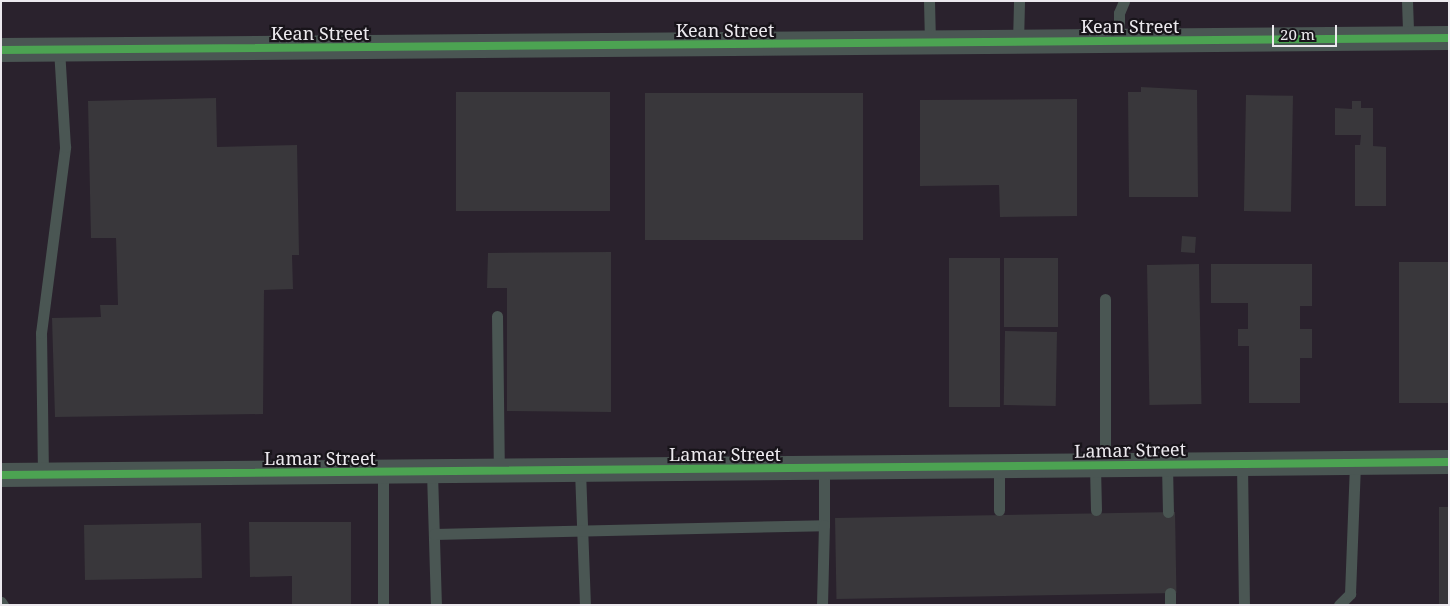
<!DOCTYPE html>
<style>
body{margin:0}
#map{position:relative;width:1450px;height:606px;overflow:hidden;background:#211e23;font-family:"Noto Serif",serif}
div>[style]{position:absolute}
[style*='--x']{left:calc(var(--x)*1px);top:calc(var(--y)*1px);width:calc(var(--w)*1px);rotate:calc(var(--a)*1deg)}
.built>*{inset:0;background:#2a222d;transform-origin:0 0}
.building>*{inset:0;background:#39373b;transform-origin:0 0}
.service>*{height:11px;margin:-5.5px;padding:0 5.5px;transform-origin:5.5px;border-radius:5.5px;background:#4a5653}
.minor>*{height:24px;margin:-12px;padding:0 12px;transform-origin:12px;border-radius:12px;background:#4a5653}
.cycleway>*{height:8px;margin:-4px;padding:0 4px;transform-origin:4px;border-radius:4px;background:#4ca352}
span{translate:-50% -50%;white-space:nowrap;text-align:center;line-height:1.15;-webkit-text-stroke:4.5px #18141a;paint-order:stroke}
.street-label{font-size:18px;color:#ece9ee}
.frame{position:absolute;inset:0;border:2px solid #ece9ee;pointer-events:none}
.scale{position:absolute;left:1272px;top:25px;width:65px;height:22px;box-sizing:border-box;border:2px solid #ece9ee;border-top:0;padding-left:6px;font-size:15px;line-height:18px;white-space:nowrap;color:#ece9ee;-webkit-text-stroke:4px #18141a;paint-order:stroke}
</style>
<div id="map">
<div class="built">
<div style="left:1px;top:1px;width:1448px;height:604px"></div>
</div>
<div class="building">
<div style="clip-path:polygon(1141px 87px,1197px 90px,1198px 197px,1129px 197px,1128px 92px,1141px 92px)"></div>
<div style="left:610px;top:92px;width:119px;height:154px;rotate:90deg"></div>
<div style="left:863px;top:93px;width:147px;height:218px;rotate:90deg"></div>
<div style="left:1246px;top:95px;width:47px;height:116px;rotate:1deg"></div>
<div style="clip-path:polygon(216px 98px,217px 147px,297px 145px,299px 255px,292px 255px,293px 289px,264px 290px,263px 414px,55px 417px,52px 318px,101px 317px,100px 305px,118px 305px,116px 238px,91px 238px,88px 101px)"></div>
<div style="clip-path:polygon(1077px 99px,1077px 216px,1000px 217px,999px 185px,920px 186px,920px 100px)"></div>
<div style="clip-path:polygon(1352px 101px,1361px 101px,1361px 108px,1373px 108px,1373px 146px,1386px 147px,1386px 206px,1355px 206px,1355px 145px,1360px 145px,1361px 135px,1335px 135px,1335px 108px,1352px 109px)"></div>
<div style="left:1182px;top:236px;width:14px;height:16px;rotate:4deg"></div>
<div style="clip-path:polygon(611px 252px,611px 412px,507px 411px,507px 288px,487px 288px,488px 253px)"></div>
<div style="left:949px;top:258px;width:51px;height:149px"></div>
<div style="left:1004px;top:258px;width:54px;height:69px"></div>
<div style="left:1399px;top:262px;width:50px;height:141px"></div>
<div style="left:1199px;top:264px;width:140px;height:52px;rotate:89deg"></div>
<div style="clip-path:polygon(1211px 264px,1312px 264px,1312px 306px,1300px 306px,1300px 329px,1312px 329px,1312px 358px,1300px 358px,1300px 403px,1249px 403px,1249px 346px,1238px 346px,1238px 329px,1248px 329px,1248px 303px,1211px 303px)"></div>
<div style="left:1005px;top:331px;width:52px;height:74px;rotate:1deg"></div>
<div style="left:1439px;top:507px;width:10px;height:98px"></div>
<div style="left:1175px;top:512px;width:81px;height:340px;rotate:89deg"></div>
<div style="clip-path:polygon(249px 522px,351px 522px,351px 605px,292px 605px,292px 576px,250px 577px)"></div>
<div style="left:201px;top:523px;width:55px;height:117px;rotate:89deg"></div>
</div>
<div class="service">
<div style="--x:929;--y:1;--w:42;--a:88.6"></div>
<div style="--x:1407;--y:1;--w:37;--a:88"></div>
<div style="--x:1119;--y:41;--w:28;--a:-90"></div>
<div style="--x:1119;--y:13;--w:13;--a:-67"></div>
<div style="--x:1018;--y:43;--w:42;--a:-88.6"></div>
<div style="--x:497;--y:316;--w:155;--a:89.3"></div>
<div style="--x:1242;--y:464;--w:141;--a:89.2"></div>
<div style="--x:1167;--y:465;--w:47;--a:88.8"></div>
<div style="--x:1095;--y:466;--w:44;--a:88.7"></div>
<div style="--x:1105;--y:466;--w:167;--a:-90"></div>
<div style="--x:999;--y:467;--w:43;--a:90"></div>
<div style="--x:580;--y:470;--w:135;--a:87.9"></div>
<div style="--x:432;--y:472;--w:133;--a:88.3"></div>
<div style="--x:43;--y:475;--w:142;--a:-90.8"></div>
<div style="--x:41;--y:333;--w:188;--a:-82.6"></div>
<div style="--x:65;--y:147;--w:97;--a:-93.5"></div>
<div style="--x:434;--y:534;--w:390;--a:-1.3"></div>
<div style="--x:824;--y:525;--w:57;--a:-90"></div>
<div style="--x:1170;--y:593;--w:12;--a:90"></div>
<div style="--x:1;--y:602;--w:4;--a:56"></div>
<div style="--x:383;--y:605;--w:132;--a:-90"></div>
<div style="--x:822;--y:605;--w:80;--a:-88.6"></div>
<div style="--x:1339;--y:605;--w:16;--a:-45"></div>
<div style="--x:1350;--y:594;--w:131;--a:-87.8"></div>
</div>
<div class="minor">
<div style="--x:1;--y:50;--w:1448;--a:-0.47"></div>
<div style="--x:1;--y:475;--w:1448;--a:-0.51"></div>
</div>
<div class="cycleway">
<div style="--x:1;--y:50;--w:1448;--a:-0.47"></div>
<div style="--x:1;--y:475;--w:1448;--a:-0.51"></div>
</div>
<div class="street-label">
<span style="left:1130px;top:26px">Kean Street</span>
<span style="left:725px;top:30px">Kean Street</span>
<span style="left:320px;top:33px">Kean Street</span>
<span style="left:1130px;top:450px;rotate:-1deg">Lamar Street</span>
<span style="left:725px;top:454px">Lamar Street</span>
<span style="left:320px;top:458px">Lamar Street</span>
</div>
<div class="frame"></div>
<div class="scale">20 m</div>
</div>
